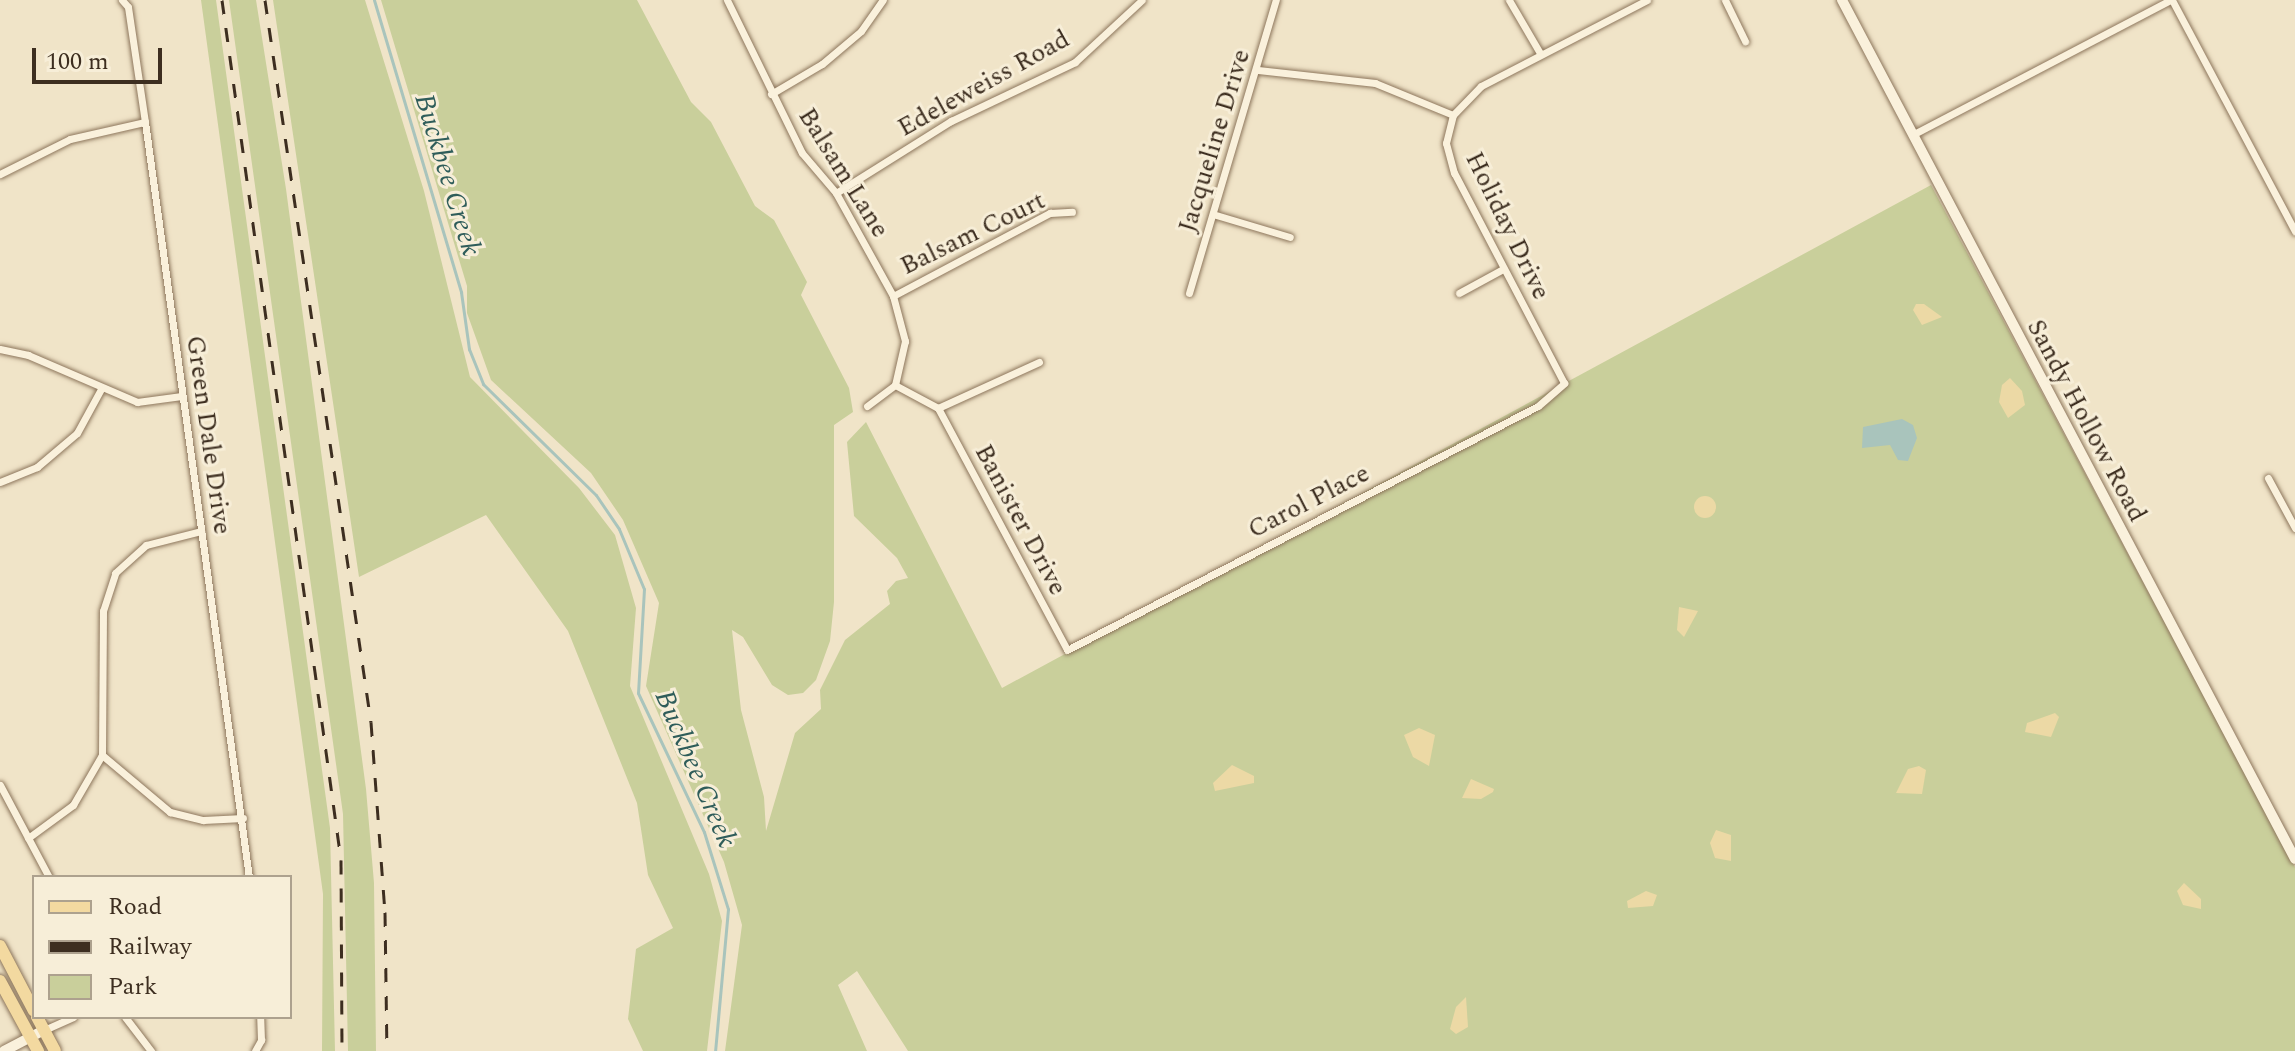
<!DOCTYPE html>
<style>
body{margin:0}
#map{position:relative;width:2295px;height:1051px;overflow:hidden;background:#f0e4c8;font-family:Spectral,serif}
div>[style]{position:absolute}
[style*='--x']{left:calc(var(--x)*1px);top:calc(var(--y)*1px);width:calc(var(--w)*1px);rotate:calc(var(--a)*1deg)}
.green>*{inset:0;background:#c9cf9b}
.sand>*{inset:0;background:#ecd9a5}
.round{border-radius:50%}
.water>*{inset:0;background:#a9c4bc}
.stream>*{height:3px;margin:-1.5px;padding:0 1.5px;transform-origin:1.5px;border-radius:1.5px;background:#a9c4bc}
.roads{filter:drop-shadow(0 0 2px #8d765c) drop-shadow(0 0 2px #8d765c)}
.street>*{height:7px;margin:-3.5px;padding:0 3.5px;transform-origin:3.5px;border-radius:3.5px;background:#faf1dc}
.secondary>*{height:10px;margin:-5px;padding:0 5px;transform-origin:5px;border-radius:5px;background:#faf1dc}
.primary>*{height:12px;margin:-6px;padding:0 6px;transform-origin:6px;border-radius:6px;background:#f3d9a0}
.rail>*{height:3px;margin-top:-1.5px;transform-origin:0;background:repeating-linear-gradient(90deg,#3d2e20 0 14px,transparent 0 28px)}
span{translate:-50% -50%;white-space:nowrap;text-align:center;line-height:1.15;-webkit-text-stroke:6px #f7eed8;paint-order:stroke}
.street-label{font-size:26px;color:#3d2e20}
.water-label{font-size:28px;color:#2f5d5a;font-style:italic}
.legend{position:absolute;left:32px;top:875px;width:260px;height:144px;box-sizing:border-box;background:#f7eed8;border:2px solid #ada18e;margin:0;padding:10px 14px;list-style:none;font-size:24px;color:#3d2e20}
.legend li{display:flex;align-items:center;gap:16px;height:40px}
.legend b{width:40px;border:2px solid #ada18e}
.scale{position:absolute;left:32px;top:48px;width:130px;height:36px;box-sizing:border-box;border:4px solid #3d2e20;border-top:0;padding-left:10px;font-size:24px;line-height:28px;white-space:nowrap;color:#3d2e20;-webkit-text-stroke:6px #f7eed8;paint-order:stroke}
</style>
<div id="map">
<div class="green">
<div style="clip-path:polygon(201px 0,216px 0,330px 828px,335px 1051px,322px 1051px,323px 894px)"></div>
<div style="clip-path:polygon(229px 0,256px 0,286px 189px,366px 789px,374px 883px,376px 1051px,348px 1051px,343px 814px)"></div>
<div style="clip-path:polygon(273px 0,365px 0,424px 191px,470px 377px,579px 488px,615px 535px,636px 608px,630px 686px,709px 874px,722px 921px,707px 1051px,643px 1051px,628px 1019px,636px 949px,673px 928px,648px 875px,637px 803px,568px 631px,486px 515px,359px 577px)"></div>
<div style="clip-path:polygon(381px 0,637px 0,691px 102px,711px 122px,755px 206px,774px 220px,807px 282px,801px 295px,849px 388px,853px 412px,834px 425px,834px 602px,830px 641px,816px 680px,803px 693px,788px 695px,772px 685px,743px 637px,732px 630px,741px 710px,764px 797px,766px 831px,795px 733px,821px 709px,820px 690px,845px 640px,890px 604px,887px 591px,896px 581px,908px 578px,897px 558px,854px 516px,847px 442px,866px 422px,1002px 688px,1931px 185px,2295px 867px,2295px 1051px,908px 1051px,857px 971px,838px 985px,867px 1051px,725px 1051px,742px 925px,724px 862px,646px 686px,659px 603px,623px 520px,591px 473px,491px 380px,467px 313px,467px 286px)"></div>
</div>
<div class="sand">
<div style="clip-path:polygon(1916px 304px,1924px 304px,1942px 317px,1922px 325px,1913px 310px)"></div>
<div style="clip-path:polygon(2010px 378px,2022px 391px,2025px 405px,2008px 418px,1999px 402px,2002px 385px)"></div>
<div class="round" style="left:1694px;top:496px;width:22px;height:22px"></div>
<div style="clip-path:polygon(1679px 607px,1698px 611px,1684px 637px,1677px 630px)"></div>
<div style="clip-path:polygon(2055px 713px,2059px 717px,2051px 737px,2025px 732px,2027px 723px)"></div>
<div style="clip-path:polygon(1419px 728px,1435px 735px,1429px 766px,1413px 757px,1404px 735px)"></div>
<div style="clip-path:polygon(1232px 765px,1254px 776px,1254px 783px,1215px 791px,1213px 783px)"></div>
<div style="clip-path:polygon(1919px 766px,1926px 770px,1922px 794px,1896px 793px,1908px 769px)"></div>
<div style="clip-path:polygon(1471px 779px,1494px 789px,1493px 792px,1481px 799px,1462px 798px)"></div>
<div style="clip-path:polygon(1716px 830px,1731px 835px,1731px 861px,1715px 858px,1710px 843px)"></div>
<div style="clip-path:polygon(2184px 883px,2201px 899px,2201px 909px,2183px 905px,2177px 891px)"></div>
<div style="clip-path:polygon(1646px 891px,1657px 895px,1653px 906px,1628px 908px,1627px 901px)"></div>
<div style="clip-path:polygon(1466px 997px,1468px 1027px,1456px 1034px,1450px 1029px,1456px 1007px)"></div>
</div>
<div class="water">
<div style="clip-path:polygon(1902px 419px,1913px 425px,1917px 438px,1908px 461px,1898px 460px,1890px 445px,1862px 448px,1863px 427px)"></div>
</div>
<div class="stream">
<div style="--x:374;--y:0;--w:305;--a:73.4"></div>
<div style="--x:461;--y:292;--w:58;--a:82"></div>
<div style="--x:469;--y:349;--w:38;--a:68"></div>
<div style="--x:483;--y:384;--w:158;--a:44.5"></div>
<div style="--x:596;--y:495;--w:41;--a:55.9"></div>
<div style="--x:619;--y:529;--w:65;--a:67.4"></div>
<div style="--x:644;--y:589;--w:104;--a:93.3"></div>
<div style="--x:638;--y:693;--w:154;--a:64.6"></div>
<div style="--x:704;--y:832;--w:81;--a:72.7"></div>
<div style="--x:728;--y:909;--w:143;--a:95.2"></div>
</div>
<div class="roads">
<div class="street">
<div style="--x:122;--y:0;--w:9;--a:49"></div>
<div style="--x:128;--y:7;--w:116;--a:81.6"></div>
<div style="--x:145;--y:122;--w:762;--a:82.16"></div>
<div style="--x:727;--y:0;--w:170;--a:63.9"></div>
<div style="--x:802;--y:153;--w:52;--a:49.6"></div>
<div style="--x:836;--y:193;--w:118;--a:61"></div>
<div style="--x:893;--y:296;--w:47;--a:75.1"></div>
<div style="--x:905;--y:341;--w:45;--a:102.8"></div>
<div style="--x:895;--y:385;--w:35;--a:143"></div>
<div style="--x:1509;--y:0;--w:61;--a:59.7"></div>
<div style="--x:1725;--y:0;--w:46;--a:64"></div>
<div style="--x:2172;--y:0;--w:262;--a:62"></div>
<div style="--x:1258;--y:70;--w:118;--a:6.3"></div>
<div style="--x:1375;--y:83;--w:84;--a:22.3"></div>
<div style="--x:771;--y:94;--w:59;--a:-30.5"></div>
<div style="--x:822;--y:64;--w:51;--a:-40.2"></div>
<div style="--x:861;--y:31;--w:38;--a:-55"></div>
<div style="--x:1912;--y:135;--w:291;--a:-27.6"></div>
<div style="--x:0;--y:174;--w:78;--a:-26.6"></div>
<div style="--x:70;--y:139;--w:77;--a:-12.8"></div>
<div style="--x:836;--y:193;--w:136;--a:-32.1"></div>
<div style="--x:951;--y:121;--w:137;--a:-25.4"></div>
<div style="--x:1075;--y:62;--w:91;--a:-42.8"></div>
<div style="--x:1216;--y:215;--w:77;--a:16.6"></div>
<div style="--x:1189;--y:293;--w:306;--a:-73.5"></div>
<div style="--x:1459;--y:293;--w:50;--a:-28.6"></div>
<div style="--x:893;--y:296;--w:178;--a:-27.9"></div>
<div style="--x:1050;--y:213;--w:22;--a:-3"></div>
<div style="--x:0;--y:349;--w:29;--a:12"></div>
<div style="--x:28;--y:355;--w:119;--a:23.3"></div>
<div style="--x:137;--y:402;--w:45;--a:-7.6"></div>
<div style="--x:895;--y:385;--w:49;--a:28.1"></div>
<div style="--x:938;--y:408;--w:111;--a:-24.5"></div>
<div style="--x:938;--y:408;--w:274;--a:61.9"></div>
<div style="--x:1067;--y:650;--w:530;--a:-27.39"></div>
<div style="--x:1538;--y:406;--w:35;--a:-41"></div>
<div style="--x:1564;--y:383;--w:237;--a:-117.6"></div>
<div style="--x:1454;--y:173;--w:31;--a:-105"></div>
<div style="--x:1446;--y:143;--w:29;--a:-76"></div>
<div style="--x:1453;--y:115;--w:40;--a:-46"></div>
<div style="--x:1481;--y:86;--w:187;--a:-27.4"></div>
<div style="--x:2268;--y:478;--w:57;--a:61.6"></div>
<div style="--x:0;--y:482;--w:40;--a:-22"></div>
<div style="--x:37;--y:467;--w:52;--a:-40.4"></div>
<div style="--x:77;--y:433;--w:50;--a:-61.4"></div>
<div style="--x:102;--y:755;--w:89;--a:40"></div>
<div style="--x:170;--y:812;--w:34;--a:14"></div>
<div style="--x:203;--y:820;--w:40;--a:-2.9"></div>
<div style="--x:0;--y:785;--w:104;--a:62"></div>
<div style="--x:28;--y:838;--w:56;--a:-36.3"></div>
<div style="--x:73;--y:805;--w:58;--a:-59.9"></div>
<div style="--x:102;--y:755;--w:144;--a:-89.6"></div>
<div style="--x:103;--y:611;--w:40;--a:-72"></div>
<div style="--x:115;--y:573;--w:42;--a:-42.1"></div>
<div style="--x:146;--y:545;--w:57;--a:-14.3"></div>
<div style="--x:125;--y:1017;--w:43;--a:52.6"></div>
<div style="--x:44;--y:1030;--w:32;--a:-24"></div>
<div style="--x:255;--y:1051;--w:13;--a:-61"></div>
<div style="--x:261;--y:1040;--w:23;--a:-92"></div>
</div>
<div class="secondary">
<div style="--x:1842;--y:0;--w:971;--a:62.19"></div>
<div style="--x:4;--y:1051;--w:45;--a:-27.7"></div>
</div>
<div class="primary">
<div style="--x:0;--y:946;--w:73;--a:62.4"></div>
<div style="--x:0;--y:981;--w:80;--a:61.5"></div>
<div style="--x:37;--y:1017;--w:38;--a:62"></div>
</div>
</div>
<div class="rail">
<div style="--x:222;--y:0;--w:868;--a:82.12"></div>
<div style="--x:341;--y:860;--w:191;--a:89.7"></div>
<div style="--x:265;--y:0;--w:730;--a:81.65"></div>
<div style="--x:371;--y:722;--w:191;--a:85.8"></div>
<div style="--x:385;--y:912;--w:139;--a:89.2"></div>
</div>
<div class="street-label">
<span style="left:984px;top:84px;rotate:-29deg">Edeleweiss Road</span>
<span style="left:1215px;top:141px;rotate:-73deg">Jacqueline Drive</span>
<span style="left:843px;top:173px;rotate:58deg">Balsam Lane</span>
<span style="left:1507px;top:226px;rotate:64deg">Holiday Drive</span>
<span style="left:973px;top:234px;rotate:-26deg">Balsam Court</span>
<span style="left:2086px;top:421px;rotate:62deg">Sandy Hollow Road</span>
<span style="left:208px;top:435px;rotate:82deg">Green Dale Drive</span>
<span style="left:1309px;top:502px;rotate:-27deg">Carol Place</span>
<span style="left:1020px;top:520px;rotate:62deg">Banister Drive</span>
</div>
<div class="water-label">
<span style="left:447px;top:175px;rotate:73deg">Buckbee Creek</span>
<span style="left:695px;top:769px;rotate:67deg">Buckbee Creek</span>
</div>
<ul class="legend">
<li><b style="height:10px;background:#f3d9a0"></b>Road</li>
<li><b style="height:10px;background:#3d2e20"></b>Railway</li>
<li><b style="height:22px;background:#c9cf9b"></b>Park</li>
</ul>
<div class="scale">100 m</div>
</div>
